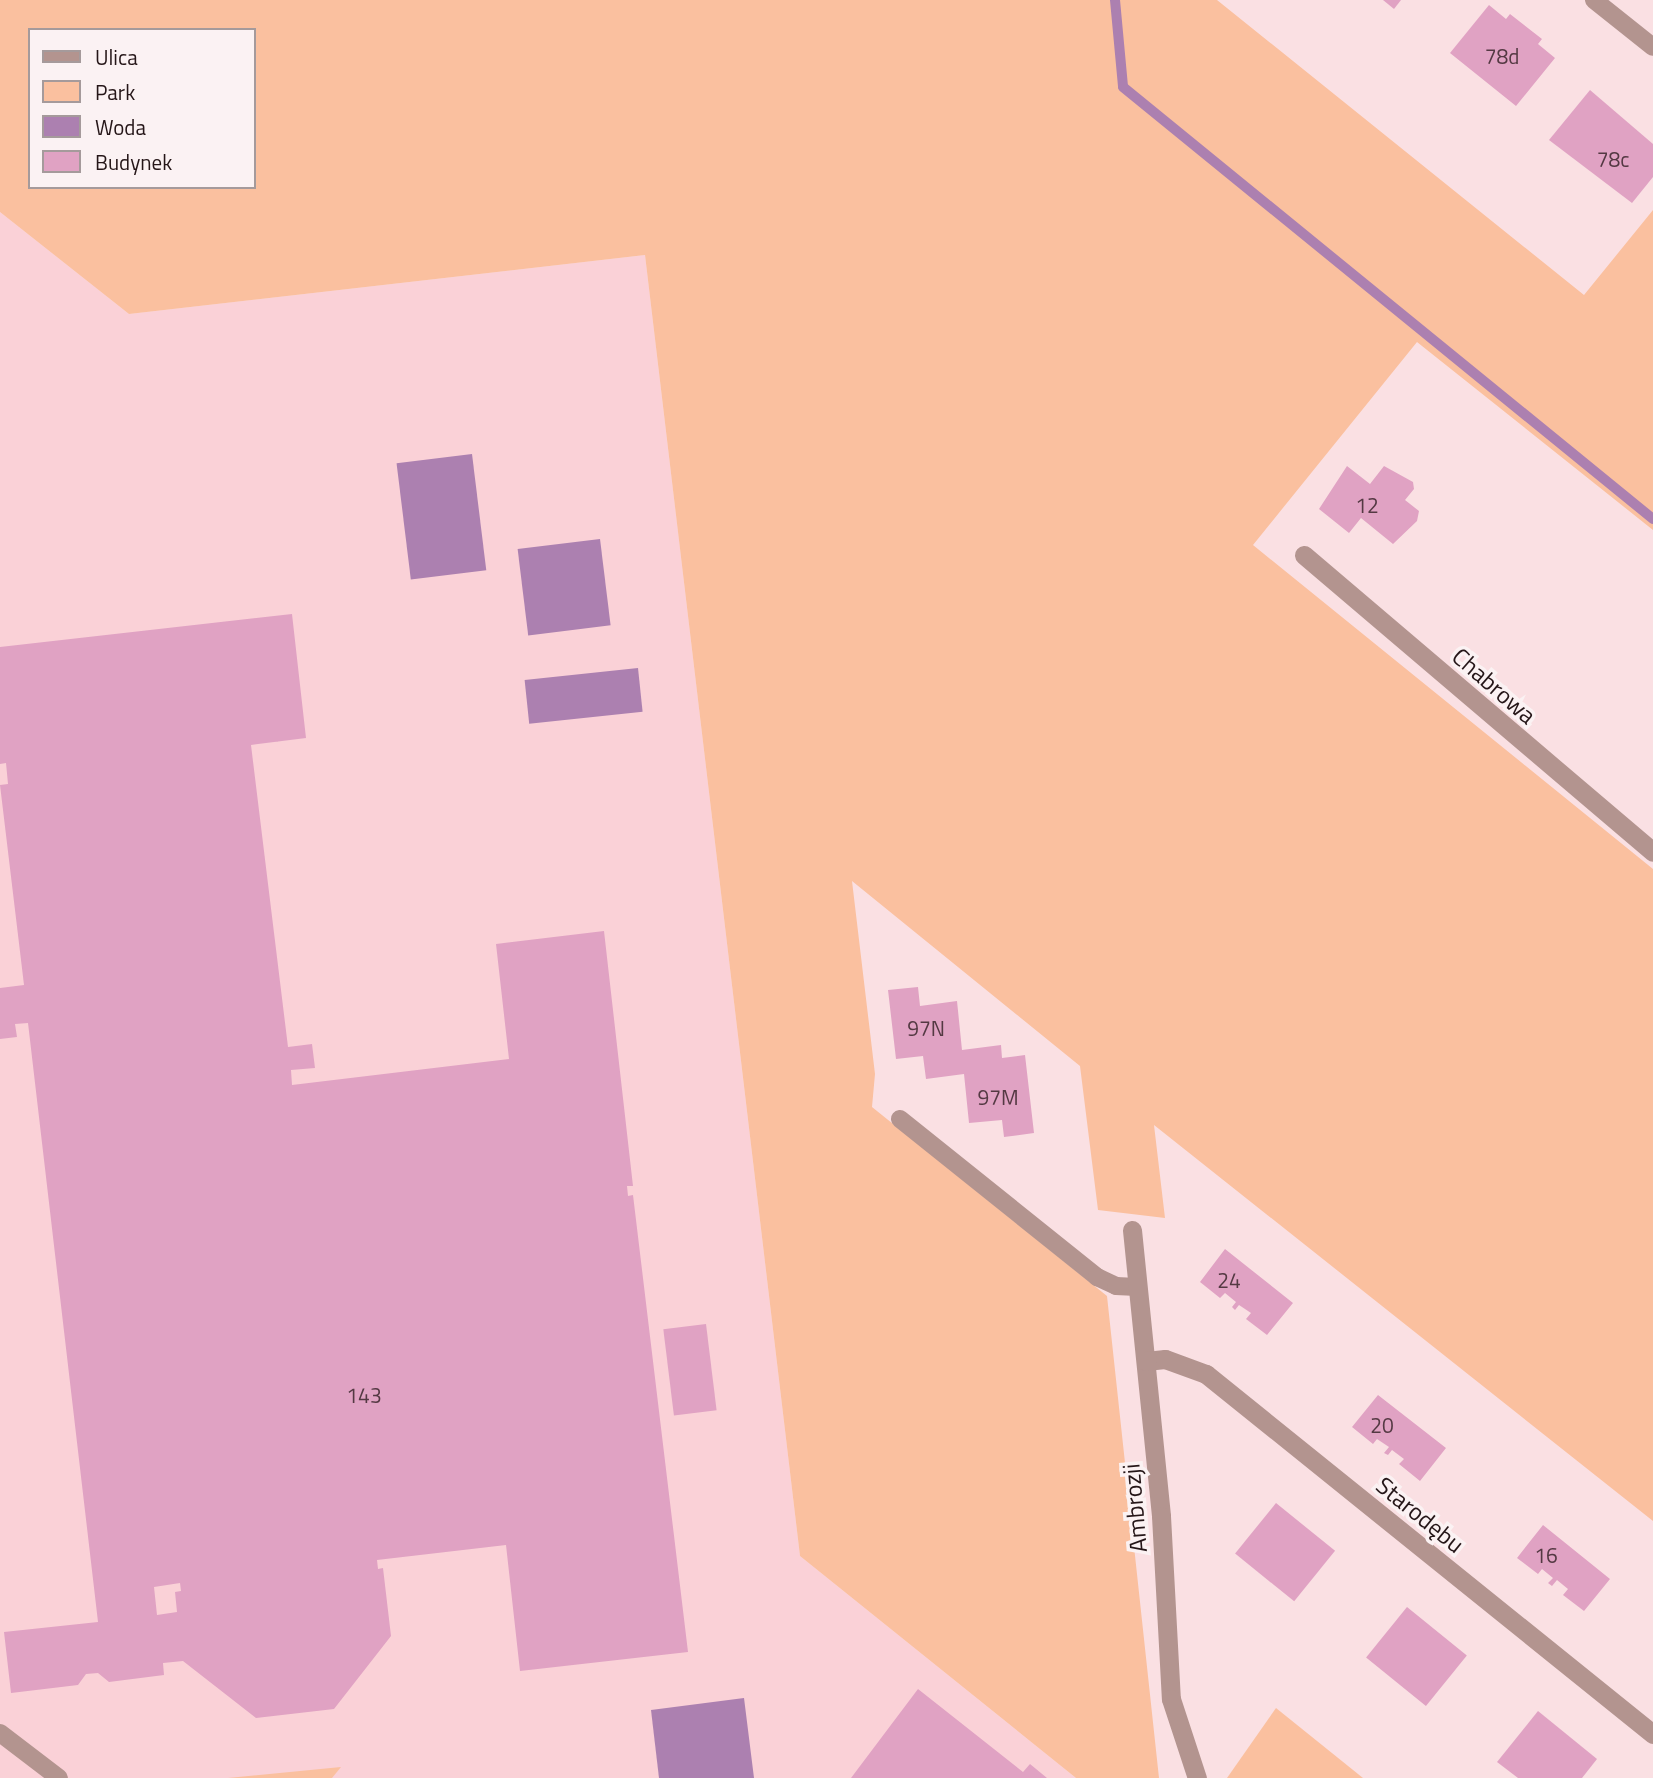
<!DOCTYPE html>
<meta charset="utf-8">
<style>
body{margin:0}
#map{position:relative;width:1653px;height:1778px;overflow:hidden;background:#fae0e3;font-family:"Titillium Web",sans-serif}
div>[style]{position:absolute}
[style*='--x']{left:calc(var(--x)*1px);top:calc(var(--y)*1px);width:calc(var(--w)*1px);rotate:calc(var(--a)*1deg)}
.built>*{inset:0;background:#fad1d7}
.green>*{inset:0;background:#fac09f}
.water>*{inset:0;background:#ac80b0;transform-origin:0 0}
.stream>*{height:10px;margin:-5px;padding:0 5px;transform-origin:5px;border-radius:5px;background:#ac80b0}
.building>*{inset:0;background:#e0a2c3;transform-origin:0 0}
.service>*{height:18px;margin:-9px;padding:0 9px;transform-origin:9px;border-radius:9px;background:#b3948f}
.minor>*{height:19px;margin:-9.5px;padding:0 9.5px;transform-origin:9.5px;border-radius:9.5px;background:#b3948f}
span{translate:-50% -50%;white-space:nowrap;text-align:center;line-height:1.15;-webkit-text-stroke:7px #fbf2f3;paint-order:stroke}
.number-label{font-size:21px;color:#543943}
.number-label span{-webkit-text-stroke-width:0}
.street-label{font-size:24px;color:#251618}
.legend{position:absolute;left:28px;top:28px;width:228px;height:161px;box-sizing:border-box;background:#fbf2f3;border:2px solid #a59a9b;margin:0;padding:9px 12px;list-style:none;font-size:21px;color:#251618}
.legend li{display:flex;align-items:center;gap:14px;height:35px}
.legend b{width:35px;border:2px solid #a59a9b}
</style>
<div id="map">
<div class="built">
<div style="clip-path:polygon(0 212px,129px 314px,645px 255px,800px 1556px,1076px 1778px,0 1778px)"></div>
</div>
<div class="green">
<div style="clip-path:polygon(evenodd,0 0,1217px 0,1584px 295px,1653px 210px,1653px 530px,1417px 342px,1253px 545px,1653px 869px,1653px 1521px,1154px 1125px,1165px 1218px,1098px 1210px,1080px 1066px,852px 881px,875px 1074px,872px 1107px,1107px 1296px,1159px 1778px,1076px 1778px,800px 1556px,645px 255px,129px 314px,0 212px,0 0,30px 30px,254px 30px,254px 187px,30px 187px,30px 30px)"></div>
<div style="clip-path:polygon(1276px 1708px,1363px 1778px,1227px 1778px)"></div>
<div style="clip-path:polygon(341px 1767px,332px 1778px,228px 1778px)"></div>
</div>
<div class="water">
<div style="left:472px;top:454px;width:117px;height:76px;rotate:83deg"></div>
<div style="left:600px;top:539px;width:87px;height:83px;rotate:83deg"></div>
<div style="left:638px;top:668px;width:44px;height:114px;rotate:84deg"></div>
<div style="clip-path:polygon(744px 1698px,754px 1778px,659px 1778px,651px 1710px)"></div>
</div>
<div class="stream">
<div style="--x:1115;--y:0;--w:87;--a:84.7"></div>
<div style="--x:1123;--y:87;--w:684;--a:39.18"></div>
</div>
<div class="building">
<div style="clip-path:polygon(1383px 0,1401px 0,1394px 9px)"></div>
<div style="clip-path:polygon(1489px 5px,1506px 19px,1510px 14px,1542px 39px,1538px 44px,1555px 58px,1516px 106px,1450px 53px)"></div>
<div style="clip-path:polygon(1590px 90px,1653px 144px,1653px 177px,1632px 203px,1549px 140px)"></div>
<div style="clip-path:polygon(1347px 466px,1370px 484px,1384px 466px,1413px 482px,1414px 489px,1405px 500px,1419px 511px,1417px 521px,1393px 544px,1361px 518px,1349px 533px,1319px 509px)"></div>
<div style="clip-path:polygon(evenodd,292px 614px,306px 738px,251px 745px,288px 1047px,312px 1044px,315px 1068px,291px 1070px,292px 1085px,509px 1059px,496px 944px,604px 931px,633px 1186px,627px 1186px,628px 1196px,633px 1195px,688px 1652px,520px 1671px,506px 1545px,377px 1560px,378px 1569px,383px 1568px,391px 1636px,334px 1709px,256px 1718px,183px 1661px,163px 1663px,164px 1675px,109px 1682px,98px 1673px,86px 1674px,78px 1685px,11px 1693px,4px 1632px,98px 1622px,28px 1023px,15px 1024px,17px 1037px,0 1039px,0 988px,24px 985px,0 785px,8px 784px,6px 763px,0 764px,0 647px,292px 614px,180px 1583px,181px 1591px,175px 1592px,177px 1612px,157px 1615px,154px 1587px,180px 1583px)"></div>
<div style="clip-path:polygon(918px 987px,920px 1006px,957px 1001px,962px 1050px,1001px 1045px,1002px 1058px,1025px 1055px,1034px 1133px,1004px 1137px,1002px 1120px,969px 1123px,964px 1074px,926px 1079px,923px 1056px,896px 1059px,888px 990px)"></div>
<div style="clip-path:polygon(1225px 1249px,1293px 1303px,1267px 1335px,1246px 1319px,1251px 1313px,1239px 1305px,1235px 1310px,1232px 1307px,1236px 1302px,1225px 1293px,1220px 1298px,1200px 1282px)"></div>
<div style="left:706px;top:1324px;width:87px;height:43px;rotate:83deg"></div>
<div style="clip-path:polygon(1378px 1395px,1446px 1448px,1420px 1481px,1399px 1464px,1404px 1459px,1392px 1450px,1388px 1455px,1384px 1453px,1389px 1447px,1377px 1439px,1373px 1444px,1352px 1427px)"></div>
<div style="left:1276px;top:1503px;width:76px;height:65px;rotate:39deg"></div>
<div style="clip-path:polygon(1543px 1525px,1610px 1579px,1584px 1611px,1563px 1595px,1568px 1589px,1557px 1580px,1552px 1586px,1548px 1583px,1553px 1578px,1542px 1569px,1538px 1574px,1517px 1558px)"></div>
<div style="left:1407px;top:1607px;width:77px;height:65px;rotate:39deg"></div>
<div style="clip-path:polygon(918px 1689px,1023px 1772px,1030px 1764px,1047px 1778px,851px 1778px)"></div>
<div style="clip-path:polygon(1538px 1711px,1597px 1759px,1582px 1778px,1518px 1778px,1497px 1762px)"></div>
</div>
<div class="service">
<div style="--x:1594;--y:0;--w:75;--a:38.5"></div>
<div style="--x:900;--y:1119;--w:253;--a:38.7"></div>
<div style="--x:1097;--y:1277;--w:21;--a:25"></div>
<div style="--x:1116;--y:1286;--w:21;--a:3"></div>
<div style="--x:0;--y:1733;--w:74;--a:37.3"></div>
</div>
<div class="minor">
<div style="--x:1304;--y:555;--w:458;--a:40.4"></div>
<div style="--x:1132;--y:1230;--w:287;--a:84.2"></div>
<div style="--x:1161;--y:1516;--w:183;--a:86.9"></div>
<div style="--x:1171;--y:1699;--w:83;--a:71.8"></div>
<div style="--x:1146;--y:1361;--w:19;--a:-6"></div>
<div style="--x:1165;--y:1359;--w:44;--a:20.1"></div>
<div style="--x:1206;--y:1374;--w:574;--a:38.85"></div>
</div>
<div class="number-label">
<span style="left:1502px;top:56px">78d</span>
<span style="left:1613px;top:159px">78c</span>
<span style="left:1367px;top:505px">12</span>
<span style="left:926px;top:1028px">97N</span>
<span style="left:998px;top:1097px">97M</span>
<span style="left:1229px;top:1280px">24</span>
<span style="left:364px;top:1395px">143</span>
<span style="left:1382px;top:1425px">20</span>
<span style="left:1546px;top:1555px">16</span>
</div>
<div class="street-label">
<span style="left:1494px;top:686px;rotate:41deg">Chabrowa</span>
<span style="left:1135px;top:1508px;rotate:-95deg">Ambrozji</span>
<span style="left:1420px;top:1515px;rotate:39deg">Starodębu</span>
</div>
<ul class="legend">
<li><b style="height:9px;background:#b3948f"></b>Ulica</li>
<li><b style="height:19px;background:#fac09f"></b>Park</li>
<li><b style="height:19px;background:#ac80b0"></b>Woda</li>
<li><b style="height:19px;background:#e0a2c3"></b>Budynek</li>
</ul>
</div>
